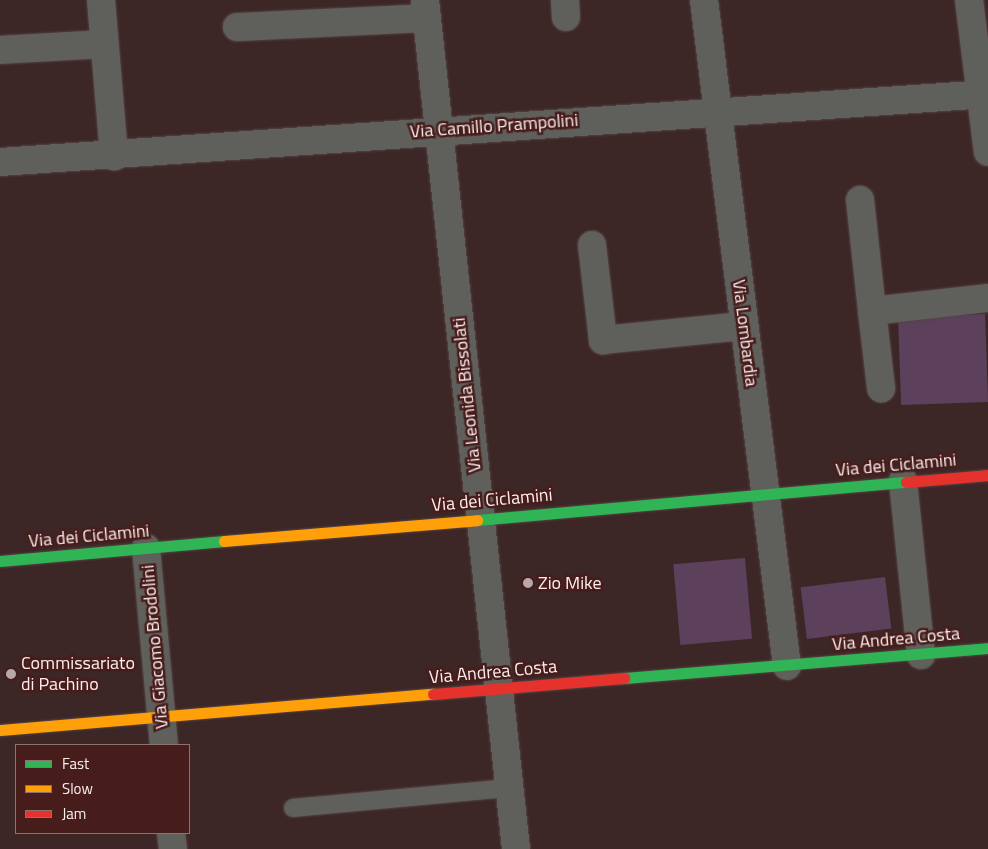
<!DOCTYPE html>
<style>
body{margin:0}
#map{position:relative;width:988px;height:849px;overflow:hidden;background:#3d2626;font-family:"Titillium Web",sans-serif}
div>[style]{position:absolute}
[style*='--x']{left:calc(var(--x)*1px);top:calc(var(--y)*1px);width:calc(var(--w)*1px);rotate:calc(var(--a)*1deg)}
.green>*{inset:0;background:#5c405c;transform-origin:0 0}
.roads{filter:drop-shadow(0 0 1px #564444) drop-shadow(0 0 1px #564444)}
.lane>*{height:18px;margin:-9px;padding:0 9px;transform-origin:9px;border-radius:9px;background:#5f605c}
.street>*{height:28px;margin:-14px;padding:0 14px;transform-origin:14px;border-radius:14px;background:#5f605c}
.fast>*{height:11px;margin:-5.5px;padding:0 5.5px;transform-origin:5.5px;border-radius:5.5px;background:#30b455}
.slow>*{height:11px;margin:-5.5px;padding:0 5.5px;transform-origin:5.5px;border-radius:5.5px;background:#ff9f0a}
.jam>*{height:11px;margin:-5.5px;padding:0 5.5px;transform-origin:5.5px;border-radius:5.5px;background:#e5322d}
.dots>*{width:14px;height:14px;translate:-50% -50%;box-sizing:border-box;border:2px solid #471d1c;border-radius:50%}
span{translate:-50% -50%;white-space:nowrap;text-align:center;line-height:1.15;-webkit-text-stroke:5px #471d1c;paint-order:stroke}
.street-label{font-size:18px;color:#fbefee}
.poi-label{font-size:18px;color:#fbefee}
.left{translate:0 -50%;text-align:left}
.legend{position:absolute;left:15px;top:744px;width:175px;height:90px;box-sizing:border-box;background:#471d1c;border:1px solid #8f7170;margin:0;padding:6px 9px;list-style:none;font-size:15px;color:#fbefee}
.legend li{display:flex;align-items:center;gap:10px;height:25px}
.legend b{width:25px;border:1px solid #8f7170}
</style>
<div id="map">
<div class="green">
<div style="left:985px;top:314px;width:88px;height:87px;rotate:88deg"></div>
<div style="left:745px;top:558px;width:81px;height:72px;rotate:85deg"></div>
<div style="left:885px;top:577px;width:52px;height:85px;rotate:83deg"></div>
</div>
<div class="roads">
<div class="lane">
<div style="--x:293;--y:808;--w:217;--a:-5.3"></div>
</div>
<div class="street">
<div style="--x:101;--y:0;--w:157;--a:85.2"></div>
<div style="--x:425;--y:0;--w:854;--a:83.88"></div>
<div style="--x:565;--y:0;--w:17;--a:87"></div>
<div style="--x:704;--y:0;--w:671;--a:82.9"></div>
<div style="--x:969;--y:0;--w:153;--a:82.9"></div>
<div style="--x:237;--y:27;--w:190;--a:-2.7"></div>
<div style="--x:0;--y:50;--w:104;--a:-3.3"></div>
<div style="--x:0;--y:162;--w:990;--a:-3.94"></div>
<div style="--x:860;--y:200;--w:112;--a:83.8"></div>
<div style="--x:872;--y:311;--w:117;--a:-6.4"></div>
<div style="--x:592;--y:245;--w:96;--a:83.4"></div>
<div style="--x:603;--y:340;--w:142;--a:-5.7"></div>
<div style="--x:872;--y:311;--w:78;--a:83.3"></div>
<div style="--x:903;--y:481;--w:175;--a:84.1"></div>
<div style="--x:146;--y:548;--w:198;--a:84.8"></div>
<div style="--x:171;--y:833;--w:16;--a:83"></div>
</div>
<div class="fast">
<div style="--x:477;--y:520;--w:431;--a:-5.1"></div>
<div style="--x:0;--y:561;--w:225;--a:-5.1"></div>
<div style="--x:624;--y:678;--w:365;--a:-4.7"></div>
</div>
<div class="slow">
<div style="--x:224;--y:541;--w:254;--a:-4.7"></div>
<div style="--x:0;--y:730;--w:434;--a:-4.8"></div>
</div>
<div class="jam">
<div style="--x:906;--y:482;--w:82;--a:-4.9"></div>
<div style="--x:433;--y:694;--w:192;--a:-4.8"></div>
</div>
</div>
<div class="dots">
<div style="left:528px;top:583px;background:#b8a9a8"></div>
<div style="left:11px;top:674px;background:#b8a9a8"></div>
</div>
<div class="street-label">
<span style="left:494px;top:126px;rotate:-4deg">Via Camillo Prampolini</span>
<span style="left:745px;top:333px;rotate:83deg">Via Lombardia</span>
<span style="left:467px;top:395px;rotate:-96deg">Via Leonida Bissolati</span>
<span style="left:896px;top:465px;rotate:-5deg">Via dei Ciclamini</span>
<span style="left:492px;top:500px;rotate:-5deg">Via dei Ciclamini</span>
<span style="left:89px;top:536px;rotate:-5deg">Via dei Ciclamini</span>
<span style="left:896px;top:639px;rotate:-5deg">Via Andrea Costa</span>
<span style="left:155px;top:647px;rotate:-95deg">Via Giacomo Brodolini</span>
<span style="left:493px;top:672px;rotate:-5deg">Via Andrea Costa</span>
</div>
<div class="poi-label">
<span class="left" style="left:538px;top:583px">Zio Mike</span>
<span class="left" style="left:21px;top:674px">Commissariato<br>di Pachino</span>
</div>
<ul class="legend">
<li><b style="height:6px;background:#30b455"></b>Fast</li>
<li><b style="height:6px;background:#ff9f0a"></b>Slow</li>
<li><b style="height:6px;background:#e5322d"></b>Jam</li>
</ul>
</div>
